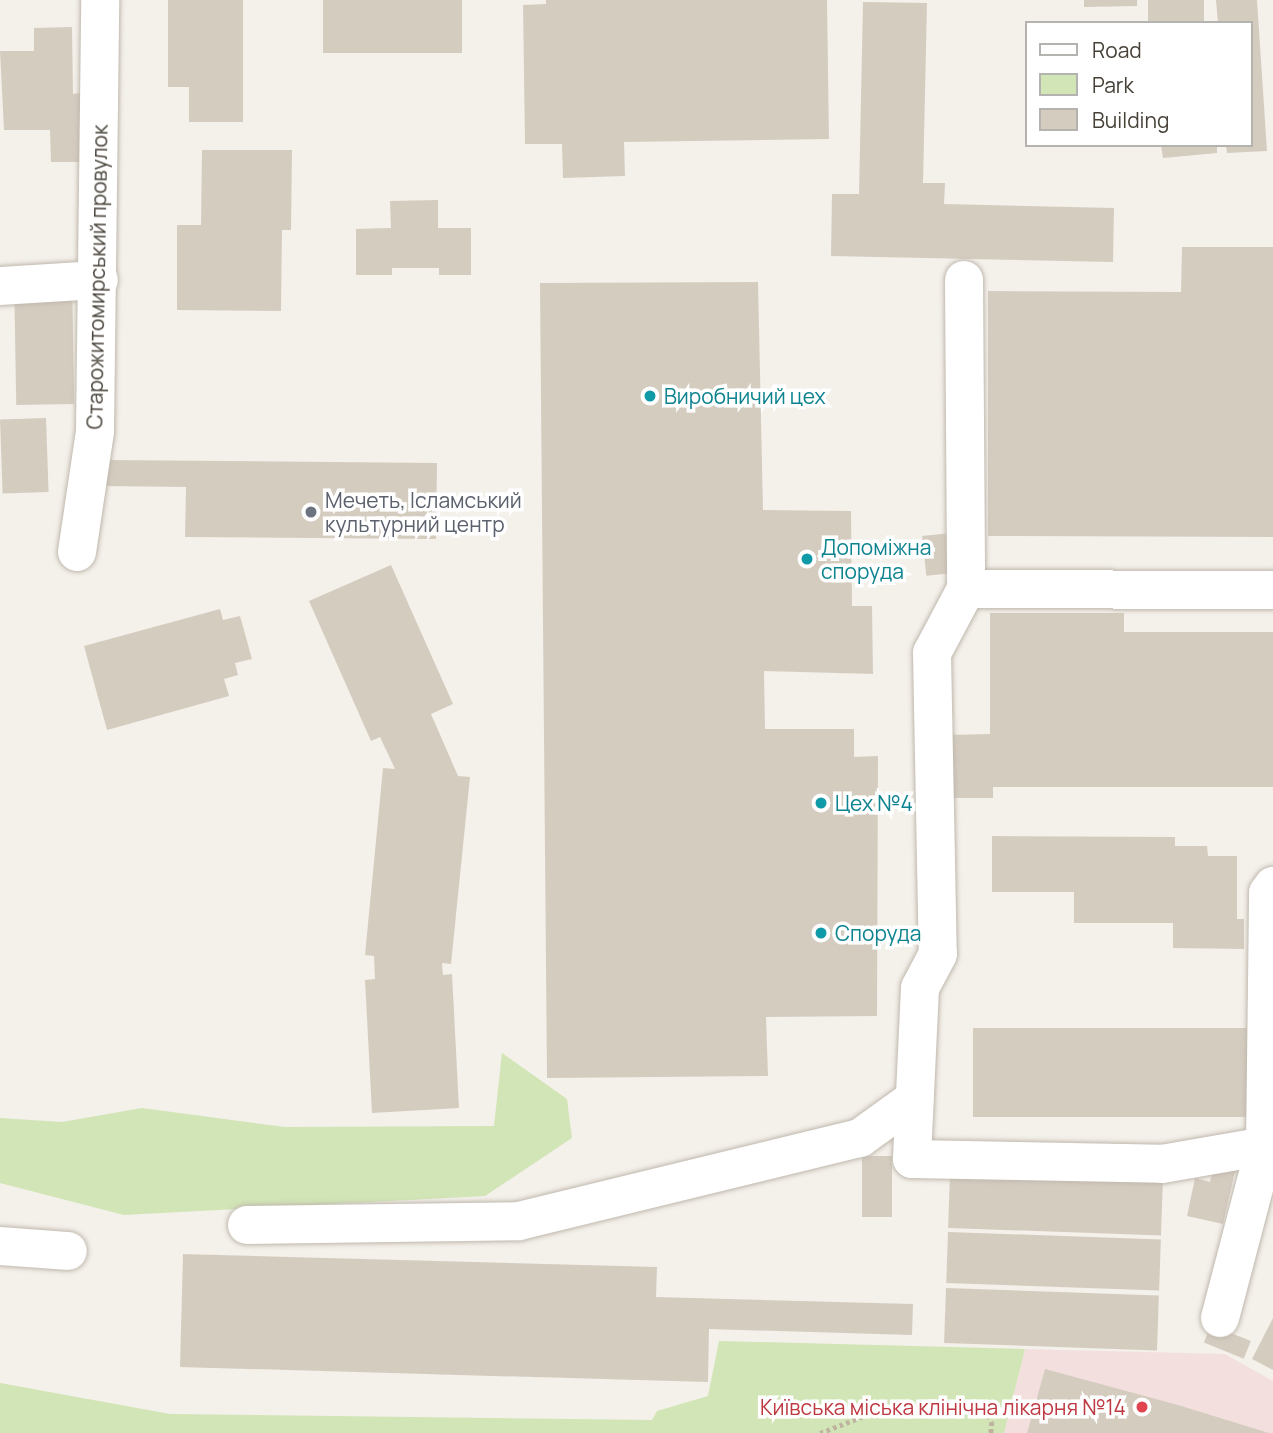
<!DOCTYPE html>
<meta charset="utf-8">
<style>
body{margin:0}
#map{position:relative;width:1273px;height:1433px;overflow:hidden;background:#f4f0ea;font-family:Manrope,sans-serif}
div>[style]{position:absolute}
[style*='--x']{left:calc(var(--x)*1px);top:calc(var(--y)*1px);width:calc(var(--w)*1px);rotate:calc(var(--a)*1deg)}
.medical>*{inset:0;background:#f3e0de}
.green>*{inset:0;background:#d2e5b6}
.building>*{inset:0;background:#d5ccc0;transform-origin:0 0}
.path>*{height:4.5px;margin-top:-2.25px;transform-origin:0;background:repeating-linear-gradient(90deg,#bfb39f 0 3.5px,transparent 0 7px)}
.roads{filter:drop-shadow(0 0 2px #bfb8ad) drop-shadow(0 0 2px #bfb8ad)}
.minor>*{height:38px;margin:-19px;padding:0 19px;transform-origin:19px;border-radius:19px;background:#fff}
.dots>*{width:19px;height:19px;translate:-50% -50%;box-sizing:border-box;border:4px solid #fff;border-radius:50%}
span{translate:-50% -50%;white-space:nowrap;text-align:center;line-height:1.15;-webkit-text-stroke:7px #fff;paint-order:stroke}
.street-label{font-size:21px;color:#474138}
.culture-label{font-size:21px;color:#0d838f}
.left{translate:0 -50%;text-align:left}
.worship-label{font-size:21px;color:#5b616d}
.health-label{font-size:21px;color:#be3a42}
.right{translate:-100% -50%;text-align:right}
.legend{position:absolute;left:1025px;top:21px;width:228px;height:126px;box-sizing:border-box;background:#fff;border:2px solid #b5b3af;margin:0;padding:9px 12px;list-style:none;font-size:21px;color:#474138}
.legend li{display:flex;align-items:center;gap:14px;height:35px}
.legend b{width:35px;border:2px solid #b5b3af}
</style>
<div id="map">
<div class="medical">
<div style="clip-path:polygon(1025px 1349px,1225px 1354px,1273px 1381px,1273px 1433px,1004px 1433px)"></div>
</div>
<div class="green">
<div style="clip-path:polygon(502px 1053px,567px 1099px,572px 1138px,485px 1196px,124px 1215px,0 1183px,0 1118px,62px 1122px,142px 1108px,285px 1127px,494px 1126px)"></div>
<div style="clip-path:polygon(719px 1341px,1025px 1349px,1004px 1433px,0 1433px,0 1383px,170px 1414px,652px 1420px,657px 1411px,708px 1396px)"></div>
</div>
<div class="building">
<div style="clip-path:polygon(168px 0,243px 0,243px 122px,189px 122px,189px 87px,168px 87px)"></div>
<div style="left:323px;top:0;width:139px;height:53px"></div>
<div style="clip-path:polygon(546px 0,827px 0,829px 139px,624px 142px,625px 176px,563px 178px,562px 144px,525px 144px,523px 5px,546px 4px)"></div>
<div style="clip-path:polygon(1084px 0,1137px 0,1137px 6px,1084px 7px)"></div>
<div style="left:1148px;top:0;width:56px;height:23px"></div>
<div style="clip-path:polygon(1216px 0,1257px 0,1267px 151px,1227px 153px,1226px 145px,1250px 145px,1250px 23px,1218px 23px)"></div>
<div style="clip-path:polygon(863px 2px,927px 3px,923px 183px,945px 183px,944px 204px,1114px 208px,1113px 262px,831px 256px,832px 194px,859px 194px)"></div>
<div style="clip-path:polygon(72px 27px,73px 94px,81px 93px,81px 162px,51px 162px,50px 130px,4px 130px,0 51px,34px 51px,34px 28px)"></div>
<div style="clip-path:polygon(1161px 145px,1217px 145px,1217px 153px,1163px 158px)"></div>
<div style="clip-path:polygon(202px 150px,292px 150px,291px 230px,282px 230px,281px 311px,177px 310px,177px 225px,201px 225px)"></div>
<div style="clip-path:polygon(438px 200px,438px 228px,471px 228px,471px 275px,439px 275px,439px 268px,392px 268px,392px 275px,356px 275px,356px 229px,391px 228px,390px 201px)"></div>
<div style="clip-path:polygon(1182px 247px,1273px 247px,1273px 537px,988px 536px,988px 291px,1181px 292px)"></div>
<div style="left:72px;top:275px;width:129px;height:58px;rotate:89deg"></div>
<div style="clip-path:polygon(758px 282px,763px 510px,851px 511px,852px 606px,872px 606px,873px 674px,764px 671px,765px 729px,854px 729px,854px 757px,878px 756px,877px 1016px,766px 1017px,768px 1076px,547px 1078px,540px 283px)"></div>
<div style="left:46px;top:418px;width:74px;height:46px;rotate:88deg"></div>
<div style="clip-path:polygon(103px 460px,437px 463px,436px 539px,185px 537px,186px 487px,103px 486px)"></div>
<div style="left:951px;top:533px;width:40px;height:29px;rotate:84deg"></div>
<div style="clip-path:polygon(391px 565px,453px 704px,431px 714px,458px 776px,470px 777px,451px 964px,442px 963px,443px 975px,452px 974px,459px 1108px,372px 1113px,365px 980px,375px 979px,374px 956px,365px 955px,383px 768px,395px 769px,380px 737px,371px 741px,309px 601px)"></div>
<div style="clip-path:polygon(220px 609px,223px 620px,240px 616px,252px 659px,235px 663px,238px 675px,224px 679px,229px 696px,107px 730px,84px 646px)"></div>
<div style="clip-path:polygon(990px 613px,1124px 613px,1124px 632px,1273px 632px,1273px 787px,993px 787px,993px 798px,948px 798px,948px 735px,990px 734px)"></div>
<div style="clip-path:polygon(992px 836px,1175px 837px,1175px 846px,1207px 846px,1208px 856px,1237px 856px,1237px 919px,1244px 919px,1244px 949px,1173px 948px,1173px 923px,1074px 923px,1074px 892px,992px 892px)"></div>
<div style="left:1247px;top:1028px;width:89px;height:274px;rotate:90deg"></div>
<div style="left:862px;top:1156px;width:30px;height:61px"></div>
<div style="clip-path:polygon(1215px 1162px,1236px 1167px,1223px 1224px,1187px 1216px,1195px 1178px,1210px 1182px)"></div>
<div style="left:950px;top:1174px;width:213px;height:54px;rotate:2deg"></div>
<div style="left:948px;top:1232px;width:213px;height:51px;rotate:2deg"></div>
<div style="clip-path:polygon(183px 1254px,657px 1267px,656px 1297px,913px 1304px,912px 1335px,709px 1329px,708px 1382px,180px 1367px)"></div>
<div style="left:946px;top:1288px;width:213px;height:55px;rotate:2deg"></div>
<div style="clip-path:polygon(1273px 1318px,1273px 1370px,1252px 1359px)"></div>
<div style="left:1211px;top:1325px;width:43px;height:19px;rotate:22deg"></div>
<div style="clip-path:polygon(1045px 1369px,1178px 1405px,1269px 1433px,1027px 1433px)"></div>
</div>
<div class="path">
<div style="--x:820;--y:1433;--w:63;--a:-21.3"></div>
<div style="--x:879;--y:1410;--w:82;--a:-4.9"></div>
<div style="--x:961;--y:1403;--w:25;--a:14"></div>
<div style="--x:985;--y:1409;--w:15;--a:62"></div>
<div style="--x:992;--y:1422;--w:11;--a:95"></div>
</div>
<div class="roads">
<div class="minor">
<div style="--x:964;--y:280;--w:309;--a:89.6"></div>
<div style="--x:966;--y:589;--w:72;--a:118"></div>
<div style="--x:932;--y:653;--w:301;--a:88.9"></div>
<div style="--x:938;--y:954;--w:38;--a:118"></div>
<div style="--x:920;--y:988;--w:171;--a:92.7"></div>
<div style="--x:912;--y:1159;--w:250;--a:1.1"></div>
<div style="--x:1162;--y:1164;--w:105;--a:-9.9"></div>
<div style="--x:0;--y:286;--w:99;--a:-3.5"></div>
<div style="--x:77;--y:552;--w:122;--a:-81.5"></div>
<div style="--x:95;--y:431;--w:431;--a:-89.3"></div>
<div style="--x:966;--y:589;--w:307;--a:0.2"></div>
<div style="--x:247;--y:1225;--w:272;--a:-0.8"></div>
<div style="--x:519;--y:1221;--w:351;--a:-13.7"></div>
<div style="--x:860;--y:1138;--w:67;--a:-35.8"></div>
<div style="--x:0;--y:1246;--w:68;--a:4.2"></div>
<div style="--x:1220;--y:1318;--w:178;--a:-75.3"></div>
<div style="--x:1265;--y:1146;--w:253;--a:-89.3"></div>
<div style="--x:1268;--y:893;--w:9;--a:-54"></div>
</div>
</div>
<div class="dots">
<div style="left:650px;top:396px;background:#0f9aa8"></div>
<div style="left:311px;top:512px;background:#6b7280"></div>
<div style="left:807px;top:559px;background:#0f9aa8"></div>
<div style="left:821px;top:803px;background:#0f9aa8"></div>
<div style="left:821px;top:933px;background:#0f9aa8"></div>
<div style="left:1142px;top:1407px;background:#e0444e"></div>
</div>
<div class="street-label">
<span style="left:97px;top:277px;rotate:-89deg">Старожитомирський провулок</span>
</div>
<div class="culture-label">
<span class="left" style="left:664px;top:396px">Виробничий цех</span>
<span class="left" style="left:821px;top:559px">Допоміжна<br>споруда</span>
<span class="left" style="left:835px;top:803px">Цех №4</span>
<span class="left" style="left:835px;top:933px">Споруда</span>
</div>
<div class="worship-label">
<span class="left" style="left:325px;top:512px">Мечеть, Ісламський<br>культурний центр</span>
</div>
<div class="health-label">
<span class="right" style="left:1126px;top:1407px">Київська міська клінічна лікарня №14</span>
</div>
<ul class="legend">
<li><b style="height:9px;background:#fff"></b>Road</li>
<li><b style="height:19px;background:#d2e5b6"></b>Park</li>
<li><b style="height:19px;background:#d5ccc0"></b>Building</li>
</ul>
</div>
